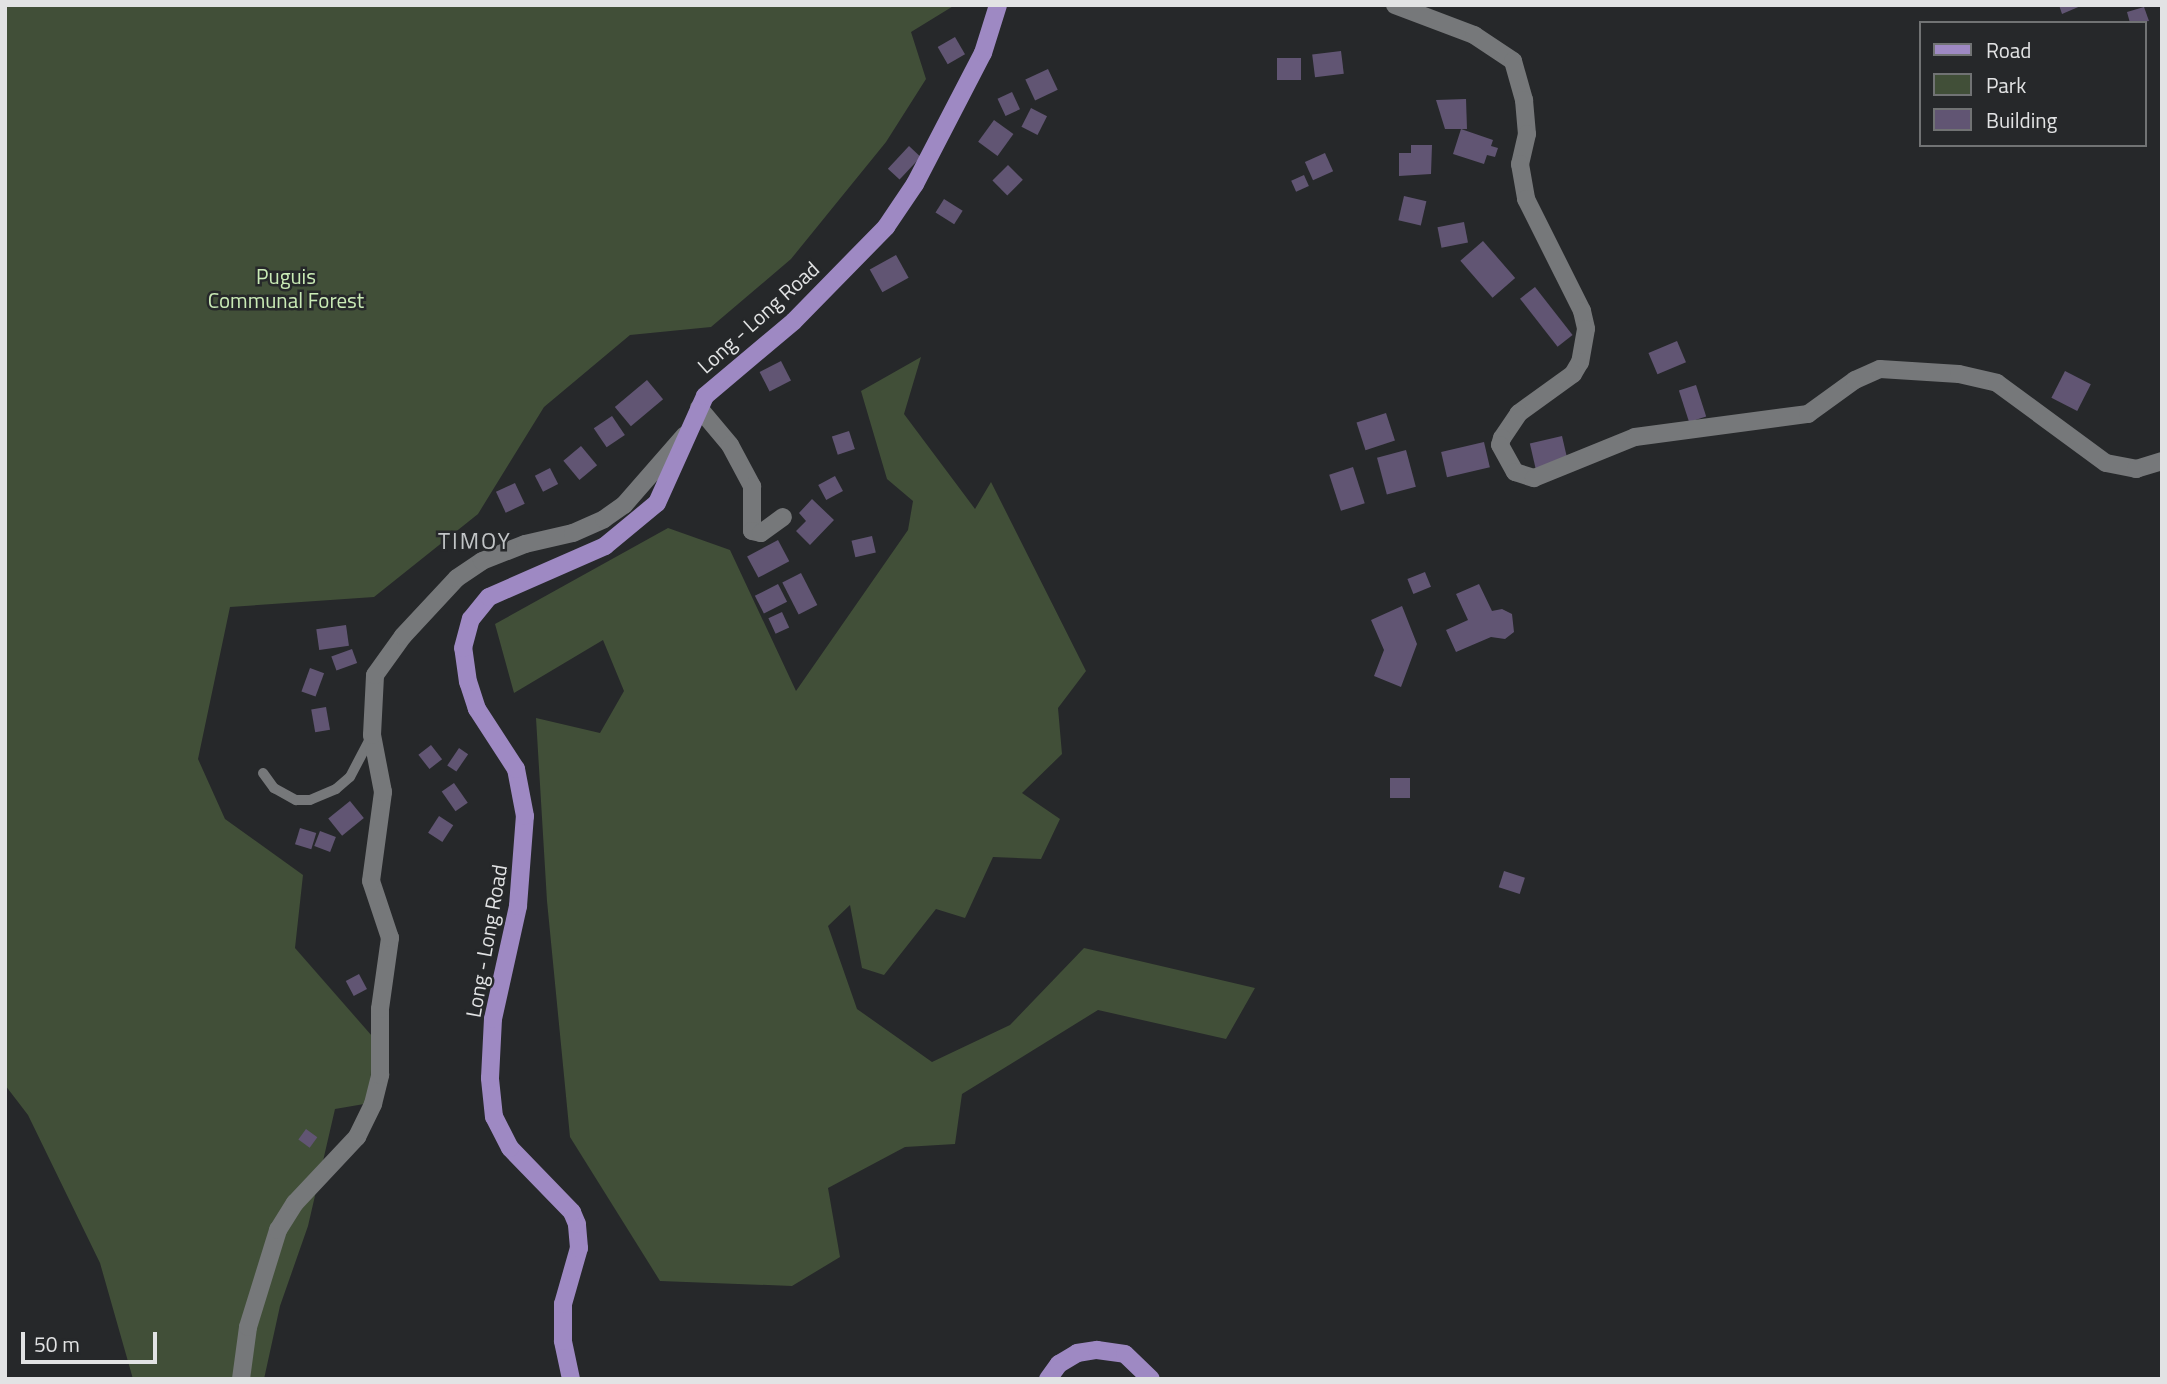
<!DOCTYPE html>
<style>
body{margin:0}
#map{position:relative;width:2167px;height:1384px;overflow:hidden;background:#26282a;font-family:"Titillium Web",sans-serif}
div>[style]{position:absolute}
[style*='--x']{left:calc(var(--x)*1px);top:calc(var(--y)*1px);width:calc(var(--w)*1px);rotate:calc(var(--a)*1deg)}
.green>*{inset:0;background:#414f38}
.building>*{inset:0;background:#615573;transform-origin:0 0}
.lane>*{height:10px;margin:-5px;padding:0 5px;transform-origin:5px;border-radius:5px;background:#76787a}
.street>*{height:18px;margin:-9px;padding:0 9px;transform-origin:9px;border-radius:9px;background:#76787a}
.secondary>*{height:18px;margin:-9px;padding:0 9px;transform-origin:9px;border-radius:9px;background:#76787a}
.primary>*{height:18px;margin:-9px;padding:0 9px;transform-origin:9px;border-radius:9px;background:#9e89c3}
span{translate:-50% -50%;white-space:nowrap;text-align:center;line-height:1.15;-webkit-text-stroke:5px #26282a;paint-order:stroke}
.park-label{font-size:21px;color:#caebb6}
.street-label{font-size:21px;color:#e2e3e4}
.neighbourhood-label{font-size:23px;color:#c1c4c6;letter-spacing:2px}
.frame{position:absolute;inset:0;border:7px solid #e2e3e4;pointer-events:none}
.legend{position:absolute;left:1919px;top:21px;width:228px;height:126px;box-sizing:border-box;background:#26282a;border:2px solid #717374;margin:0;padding:9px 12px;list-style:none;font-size:21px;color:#e2e3e4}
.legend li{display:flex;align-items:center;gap:14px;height:35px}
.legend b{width:35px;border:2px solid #717374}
.scale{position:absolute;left:21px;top:1332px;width:136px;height:32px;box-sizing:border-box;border:4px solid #e2e3e4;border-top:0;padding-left:9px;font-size:21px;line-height:24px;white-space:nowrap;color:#e2e3e4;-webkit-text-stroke:5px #26282a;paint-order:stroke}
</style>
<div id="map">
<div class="green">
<div style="clip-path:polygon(5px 5px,955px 5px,911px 32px,926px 79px,886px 142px,791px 259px,711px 327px,630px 335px,544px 407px,478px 514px,374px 597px,230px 607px,198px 759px,225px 819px,303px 875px,295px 948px,372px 1036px,370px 1103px,335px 1109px,308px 1226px,280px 1306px,264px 1379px,133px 1379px,100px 1263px,28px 1115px,5px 1085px)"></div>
<div style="clip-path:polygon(921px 357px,904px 414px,975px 509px,991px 482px,1086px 671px,1058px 708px,1062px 754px,1022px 793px,1060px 819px,1041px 859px,993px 857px,965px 918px,936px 909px,884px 975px,862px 968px,850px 905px,828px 926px,857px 1009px,932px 1062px,1010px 1025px,1084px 948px,1255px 988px,1226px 1039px,1098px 1010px,962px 1094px,955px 1144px,905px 1147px,828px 1188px,840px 1257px,792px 1286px,660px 1281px,570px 1137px,547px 901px,536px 718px,600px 733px,624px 691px,603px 640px,514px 693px,495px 624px,668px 528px,730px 550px,796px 691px,908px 530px,913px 501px,887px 479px,861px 391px)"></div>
</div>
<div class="building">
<div style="clip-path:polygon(2059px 5px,2083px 5px,2062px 14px)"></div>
<div style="clip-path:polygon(2144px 7px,2149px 21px,2130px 23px,2127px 12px)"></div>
<div style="left:955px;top:37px;width:20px;height:20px;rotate:60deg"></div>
<div style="left:1341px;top:51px;width:23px;height:29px;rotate:83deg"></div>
<div style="left:1277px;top:58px;width:24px;height:22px"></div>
<div style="left:1048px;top:69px;width:23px;height:25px;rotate:65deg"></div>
<div style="left:1012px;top:92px;width:19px;height:16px;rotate:65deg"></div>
<div style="clip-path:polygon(1466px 99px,1467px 129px,1445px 129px,1436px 100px)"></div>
<div style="left:1031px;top:108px;width:18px;height:21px;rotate:27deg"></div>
<div style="left:994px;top:120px;width:24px;height:27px;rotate:36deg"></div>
<div style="clip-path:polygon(1461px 129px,1493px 140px,1491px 146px,1498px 148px,1495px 157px,1487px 155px,1484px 164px,1453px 154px)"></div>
<div style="clip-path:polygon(1411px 145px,1432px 145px,1431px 174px,1399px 176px,1399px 153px,1411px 153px)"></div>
<div style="left:909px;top:146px;width:16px;height:31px;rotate:43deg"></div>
<div style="left:1325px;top:153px;width:20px;height:22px;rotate:66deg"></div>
<div style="left:1008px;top:165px;width:21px;height:22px;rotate:45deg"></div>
<div style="left:1304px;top:175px;width:12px;height:14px;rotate:66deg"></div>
<div style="left:1404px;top:196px;width:23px;height:25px;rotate:13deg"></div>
<div style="left:944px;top:199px;width:22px;height:16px;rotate:32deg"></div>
<div style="left:1464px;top:222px;width:21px;height:27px;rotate:79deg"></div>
<div style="left:1483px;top:241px;width:49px;height:30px;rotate:49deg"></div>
<div style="left:896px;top:255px;width:26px;height:30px;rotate:61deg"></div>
<div style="left:1535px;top:287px;width:61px;height:19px;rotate:52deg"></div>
<div style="left:1677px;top:341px;width:23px;height:31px;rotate:67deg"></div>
<div style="left:781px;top:361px;width:22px;height:24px;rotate:63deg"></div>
<div style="left:2065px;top:371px;width:29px;height:30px;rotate:27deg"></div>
<div style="left:647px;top:380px;width:25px;height:42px;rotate:50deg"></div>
<div style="left:1696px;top:385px;width:33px;height:18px;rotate:72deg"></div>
<div style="left:1386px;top:413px;width:29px;height:31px;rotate:72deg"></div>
<div style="left:612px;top:416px;width:23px;height:22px;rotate:56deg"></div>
<div style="left:849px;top:431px;width:19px;height:18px;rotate:72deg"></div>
<div style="left:1562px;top:436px;width:27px;height:33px;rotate:77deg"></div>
<div style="left:1484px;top:442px;width:26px;height:44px;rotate:77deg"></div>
<div style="left:581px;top:446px;width:25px;height:23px;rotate:50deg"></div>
<div style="left:1406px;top:450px;width:38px;height:30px;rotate:75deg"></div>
<div style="left:1353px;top:467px;width:38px;height:25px;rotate:72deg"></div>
<div style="left:550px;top:468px;width:18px;height:17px;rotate:63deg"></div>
<div style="left:835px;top:476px;width:17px;height:19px;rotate:62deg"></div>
<div style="left:515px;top:483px;width:23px;height:21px;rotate:65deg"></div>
<div style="clip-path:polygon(812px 499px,834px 520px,810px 545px,796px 531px,806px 521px,799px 513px)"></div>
<div style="left:872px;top:536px;width:17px;height:21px;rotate:77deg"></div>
<div style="left:778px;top:540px;width:24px;height:35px;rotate:62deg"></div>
<div style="left:1425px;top:572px;width:16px;height:19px;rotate:68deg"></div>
<div style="left:801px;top:573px;width:36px;height:21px;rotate:63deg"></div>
<div style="left:778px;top:584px;width:20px;height:26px;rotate:63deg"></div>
<div style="clip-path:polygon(1479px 584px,1492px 611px,1502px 609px,1512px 614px,1514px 632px,1505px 639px,1491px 637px,1456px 652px,1446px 630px,1468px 620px,1456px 594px)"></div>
<div style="clip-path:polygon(1402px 606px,1417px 644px,1401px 687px,1374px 676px,1384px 650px,1371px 620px)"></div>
<div style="left:782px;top:612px;width:17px;height:15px;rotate:65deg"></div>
<div style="left:346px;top:625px;width:21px;height:30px;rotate:82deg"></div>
<div style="left:352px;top:649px;width:15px;height:22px;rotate:70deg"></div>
<div style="left:310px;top:668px;width:15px;height:25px;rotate:20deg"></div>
<div style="left:326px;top:707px;width:23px;height:15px;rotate:80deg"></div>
<div style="left:431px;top:745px;width:18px;height:16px;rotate:52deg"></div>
<div style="left:459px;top:748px;width:11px;height:21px;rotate:34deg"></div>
<div style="left:1390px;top:778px;width:20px;height:20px"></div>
<div style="left:454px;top:783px;width:24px;height:15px;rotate:55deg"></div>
<div style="left:350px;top:801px;width:22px;height:28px;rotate:51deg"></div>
<div style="left:439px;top:816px;width:17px;height:20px;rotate:33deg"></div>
<div style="left:300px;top:828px;width:17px;height:17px;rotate:17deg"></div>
<div style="left:320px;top:831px;width:17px;height:16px;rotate:21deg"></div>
<div style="left:1504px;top:871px;width:22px;height:17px;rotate:18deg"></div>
<div style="left:359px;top:974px;width:17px;height:15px;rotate:62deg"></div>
<div style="left:306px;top:1129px;width:14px;height:13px;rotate:36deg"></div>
</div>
<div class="lane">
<div style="--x:263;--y:773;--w:19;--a:54"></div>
<div style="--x:274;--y:788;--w:25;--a:29"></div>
<div style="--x:296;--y:800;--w:14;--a:0"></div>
<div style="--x:310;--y:800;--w:28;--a:-23"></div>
<div style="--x:336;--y:789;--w:18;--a:-41"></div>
<div style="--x:350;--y:777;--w:45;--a:-62.3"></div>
</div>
<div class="street">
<div style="--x:1395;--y:5;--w:85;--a:20.8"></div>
<div style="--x:1474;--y:35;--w:47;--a:33.7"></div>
<div style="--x:1513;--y:61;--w:41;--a:74.2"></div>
<div style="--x:1524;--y:100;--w:34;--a:85"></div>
<div style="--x:1527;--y:134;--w:31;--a:103"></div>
<div style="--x:1520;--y:164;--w:36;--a:80"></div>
<div style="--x:1526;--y:199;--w:125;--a:63.4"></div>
<div style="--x:1582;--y:311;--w:18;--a:77"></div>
<div style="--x:1586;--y:329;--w:34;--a:100"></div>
<div style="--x:1580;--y:362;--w:14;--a:120"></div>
<div style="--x:1573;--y:374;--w:67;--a:144.2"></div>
<div style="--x:1519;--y:413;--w:30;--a:124"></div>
<div style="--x:1502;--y:438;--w:7;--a:106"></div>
<div style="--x:1500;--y:445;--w:31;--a:61"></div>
<div style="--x:1515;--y:472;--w:20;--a:18"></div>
<div style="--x:1534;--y:478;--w:109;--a:-22.1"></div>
<div style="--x:1635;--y:437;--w:175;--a:-7.6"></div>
<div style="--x:1808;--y:414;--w:58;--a:-35.9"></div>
<div style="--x:1855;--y:380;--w:27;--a:-24"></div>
<div style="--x:1880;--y:369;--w:79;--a:3.6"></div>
<div style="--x:1959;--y:374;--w:39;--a:13"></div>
<div style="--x:1997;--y:383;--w:135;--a:36.3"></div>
<div style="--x:2106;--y:463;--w:31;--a:11"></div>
<div style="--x:2136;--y:469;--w:27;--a:-17"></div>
<div style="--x:699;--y:408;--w:48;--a:50"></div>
<div style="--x:730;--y:445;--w:47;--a:61.8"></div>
<div style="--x:752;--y:486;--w:45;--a:90"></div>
<div style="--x:752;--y:531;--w:9;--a:13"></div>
<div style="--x:761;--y:533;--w:27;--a:-36"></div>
</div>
<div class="secondary">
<div style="--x:241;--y:1379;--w:52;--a:-82.3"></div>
<div style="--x:248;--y:1327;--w:102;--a:-72.8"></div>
<div style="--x:278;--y:1230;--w:32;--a:-58"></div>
<div style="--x:295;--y:1203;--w:91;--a:-46.8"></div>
<div style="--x:357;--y:1137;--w:37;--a:-64"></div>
<div style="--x:373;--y:1104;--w:30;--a:-76"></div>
<div style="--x:380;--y:1075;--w:66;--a:-90"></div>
<div style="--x:380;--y:1009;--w:72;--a:-82"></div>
<div style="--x:390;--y:938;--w:60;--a:-108.4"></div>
<div style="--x:371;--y:881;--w:90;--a:-82.3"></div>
<div style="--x:383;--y:792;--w:58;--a:-100.9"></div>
<div style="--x:372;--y:735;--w:60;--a:-87.1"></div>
<div style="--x:375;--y:675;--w:48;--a:-54.3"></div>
<div style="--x:403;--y:636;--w:79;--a:-47"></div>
<div style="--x:457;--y:578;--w:30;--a:-34"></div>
<div style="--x:482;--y:561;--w:46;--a:-21.6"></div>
<div style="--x:525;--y:544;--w:49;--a:-12.9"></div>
<div style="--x:573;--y:533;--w:34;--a:-24"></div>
<div style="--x:604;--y:519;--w:24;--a:-35"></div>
<div style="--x:624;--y:505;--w:93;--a:-48.9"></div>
</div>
<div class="primary">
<div style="--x:571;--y:1379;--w:39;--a:-102"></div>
<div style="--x:563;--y:1341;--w:37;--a:-90"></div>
<div style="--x:563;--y:1304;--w:58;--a:-74.1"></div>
<div style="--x:579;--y:1248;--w:24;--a:-95"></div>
<div style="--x:577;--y:1224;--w:13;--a:-113"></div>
<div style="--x:572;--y:1212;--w:89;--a:-134.1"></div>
<div style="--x:510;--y:1148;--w:35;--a:-117"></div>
<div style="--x:494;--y:1117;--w:39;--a:-96"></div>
<div style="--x:490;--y:1078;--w:59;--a:-87.1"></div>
<div style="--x:493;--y:1019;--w:116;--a:-77.5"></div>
<div style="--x:518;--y:906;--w:90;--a:-85.6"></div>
<div style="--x:525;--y:816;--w:48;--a:-100.8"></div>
<div style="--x:516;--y:769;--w:72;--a:-123"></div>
<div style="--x:477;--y:709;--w:28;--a:-108"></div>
<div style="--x:468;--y:682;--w:34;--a:-98"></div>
<div style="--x:463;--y:648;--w:30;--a:-75"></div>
<div style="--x:471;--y:619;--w:28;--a:-51"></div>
<div style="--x:489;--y:597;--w:127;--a:-23.7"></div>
<div style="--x:605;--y:546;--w:67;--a:-39.6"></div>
<div style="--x:657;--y:503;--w:117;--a:-65.8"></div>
<div style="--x:705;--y:396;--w:116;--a:-40.1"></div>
<div style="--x:794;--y:321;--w:132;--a:-45.6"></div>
<div style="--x:886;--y:227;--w:52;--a:-56"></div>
<div style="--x:915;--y:184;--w:148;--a:-62.6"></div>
<div style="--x:983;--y:53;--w:50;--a:-72.6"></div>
<div style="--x:1048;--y:1379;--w:19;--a:-54"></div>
<div style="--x:1059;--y:1364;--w:21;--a:-31"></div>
<div style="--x:1077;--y:1353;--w:20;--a:-9"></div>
<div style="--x:1097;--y:1350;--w:28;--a:8"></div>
<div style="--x:1125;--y:1354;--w:36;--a:44"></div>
</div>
<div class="park-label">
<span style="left:286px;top:288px">Puguis<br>Communal Forest</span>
</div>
<div class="street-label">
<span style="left:758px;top:317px;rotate:-42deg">Long - Long Road</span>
<span style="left:486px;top:941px;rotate:-80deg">Long - Long Road</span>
</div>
<div class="neighbourhood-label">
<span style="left:475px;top:541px">TIMOY</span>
</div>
<div class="frame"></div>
<ul class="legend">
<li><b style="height:9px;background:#9e89c3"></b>Road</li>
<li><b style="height:19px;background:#414f38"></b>Park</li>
<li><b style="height:19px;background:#615573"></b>Building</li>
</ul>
<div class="scale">50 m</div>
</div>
